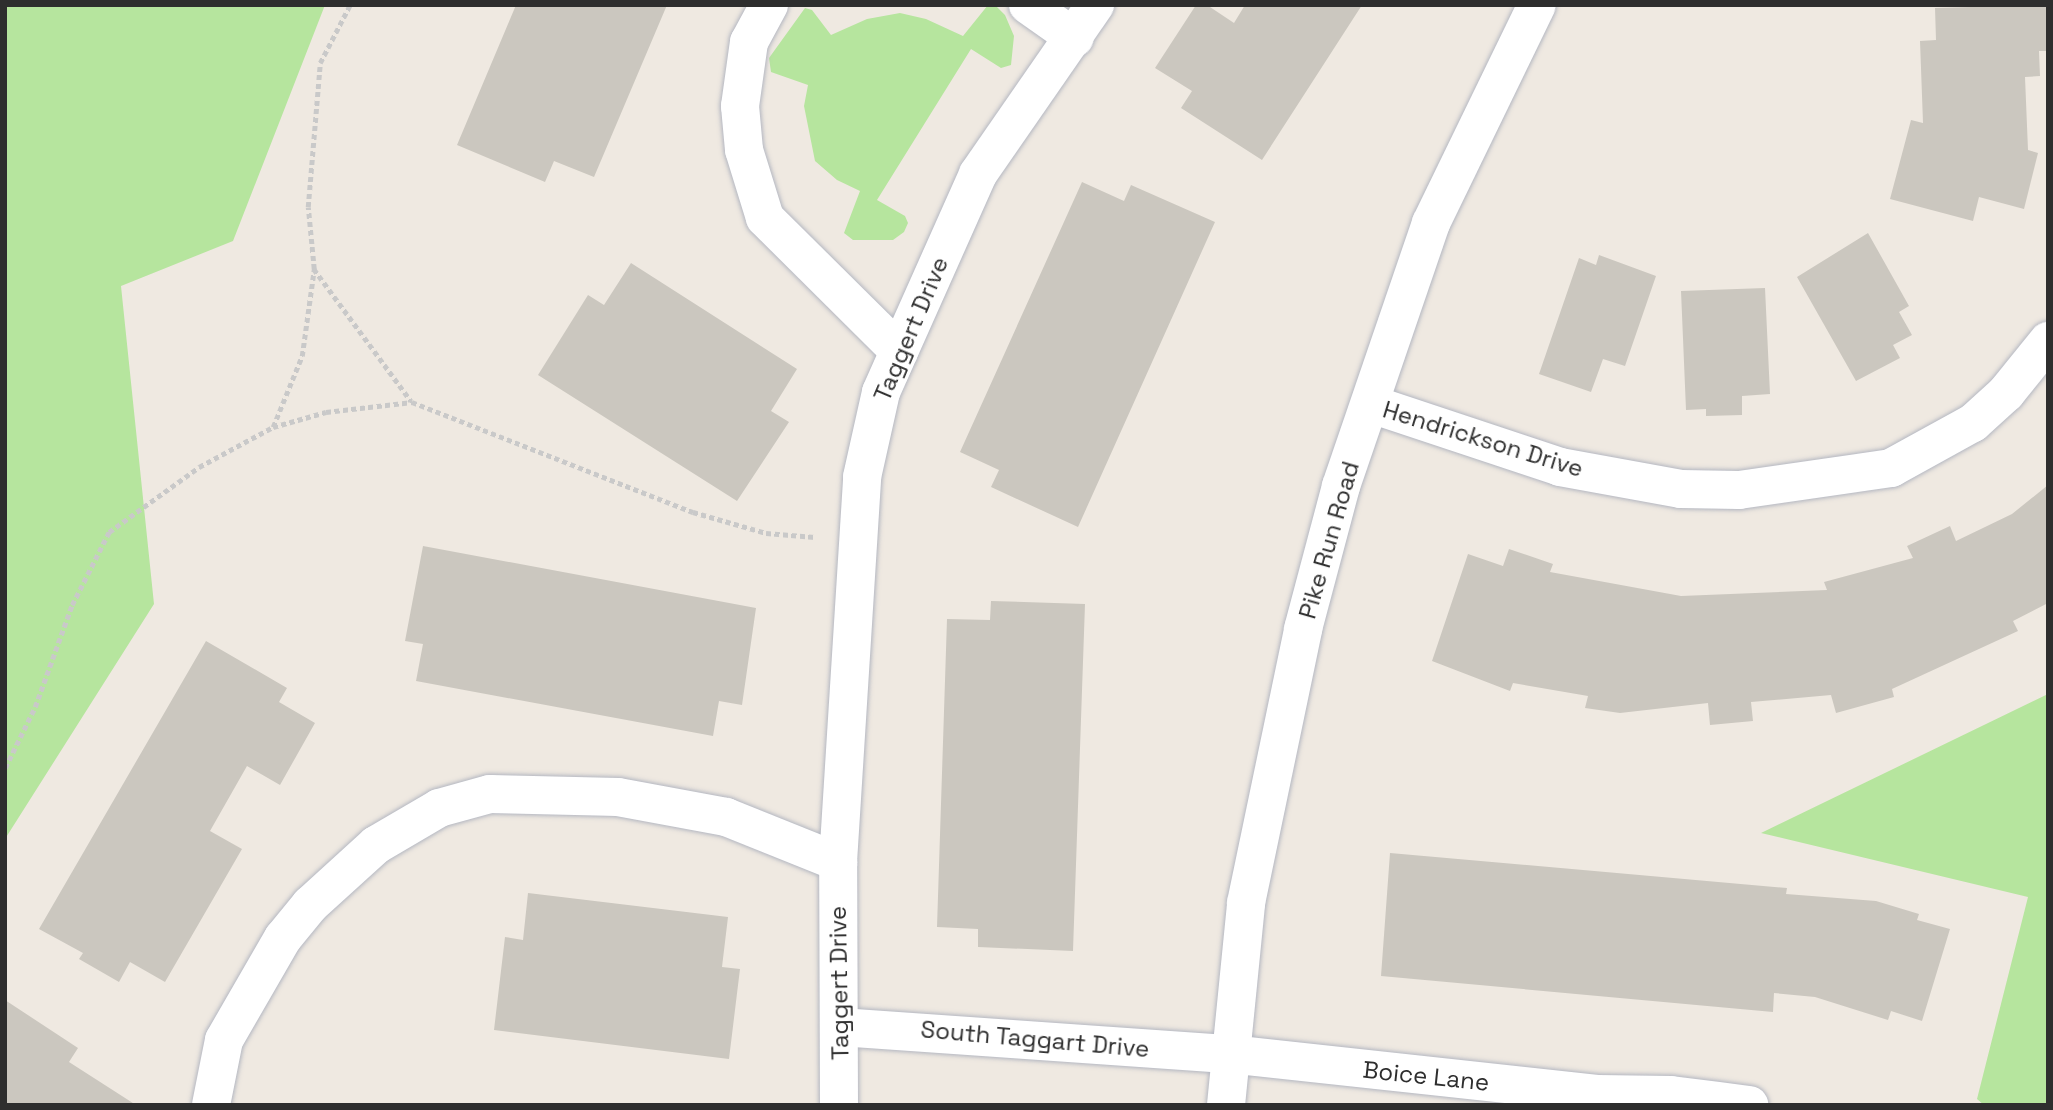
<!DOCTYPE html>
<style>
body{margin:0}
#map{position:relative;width:2053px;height:1110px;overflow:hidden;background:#efe9e1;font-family:"Space Grotesk",sans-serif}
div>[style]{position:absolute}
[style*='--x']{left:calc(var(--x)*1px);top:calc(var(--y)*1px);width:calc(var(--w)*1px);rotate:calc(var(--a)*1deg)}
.green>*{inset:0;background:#b6e59e}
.building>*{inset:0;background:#cbc7bf}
.path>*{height:4.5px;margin-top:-2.25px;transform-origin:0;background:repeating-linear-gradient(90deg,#c9c9c9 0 5px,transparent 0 8.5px)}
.roads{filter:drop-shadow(0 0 2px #b4b7c1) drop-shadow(0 0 2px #b4b7c1)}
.minor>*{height:38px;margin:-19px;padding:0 19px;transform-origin:19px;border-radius:19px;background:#fff}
.tertiary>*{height:38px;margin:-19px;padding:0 19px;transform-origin:19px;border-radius:19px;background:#fff}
span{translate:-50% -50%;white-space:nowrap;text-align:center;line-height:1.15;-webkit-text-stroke:5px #fff;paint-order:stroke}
.street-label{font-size:24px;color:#2e2e2e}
.frame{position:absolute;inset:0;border:7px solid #2e2e2e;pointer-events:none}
</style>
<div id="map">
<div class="green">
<div style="clip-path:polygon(5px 5px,325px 5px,233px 241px,121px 286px,154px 604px,5px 839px)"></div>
<div style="clip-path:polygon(988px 5px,995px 5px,1005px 15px,1014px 36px,1011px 65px,1001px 68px,971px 49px,877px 200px,905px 216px,908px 223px,904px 232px,893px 240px,853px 240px,844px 233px,860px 191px,837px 180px,815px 161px,804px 106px,808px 85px,771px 72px,769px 58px,805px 8px,812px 10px,831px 35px,867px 19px,900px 13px,926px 19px,963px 36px)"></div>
<div style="clip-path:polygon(2048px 694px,2048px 1105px,1984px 1105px,1977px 1099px,2028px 897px,1761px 833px)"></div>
</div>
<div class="building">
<div style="clip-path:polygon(516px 5px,667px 5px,594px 177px,554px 161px,545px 182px,457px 145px)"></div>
<div style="clip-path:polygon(1196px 5px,1207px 5px,1234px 23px,1245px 5px,1362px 5px,1262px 160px,1181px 108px,1192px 91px,1155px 68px)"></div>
<div style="clip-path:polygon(2048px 5px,2048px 51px,2039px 51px,2040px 76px,2025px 77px,2028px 150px,2038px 153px,2024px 209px,1979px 197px,1973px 221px,1890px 199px,1911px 120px,1923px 123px,1920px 41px,1936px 40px,1935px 8px)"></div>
<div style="clip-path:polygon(1082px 182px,1124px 201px,1131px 185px,1215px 222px,1078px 527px,991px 487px,999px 470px,960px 452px)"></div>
<div style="clip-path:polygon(1868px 233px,1909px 306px,1899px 312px,1912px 335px,1893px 345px,1900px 358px,1856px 381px,1797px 277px)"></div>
<div style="clip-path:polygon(1599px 255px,1656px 276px,1625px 366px,1603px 359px,1591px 392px,1539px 374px,1579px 258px,1596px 265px)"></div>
<div style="clip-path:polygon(631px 263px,797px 369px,771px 411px,789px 422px,737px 501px,538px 375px,588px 295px,604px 305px)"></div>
<div style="clip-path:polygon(1765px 288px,1770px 394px,1742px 396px,1742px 415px,1706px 416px,1706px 409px,1686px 410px,1681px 291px)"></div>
<div style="clip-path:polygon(2048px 485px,2048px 603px,2013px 621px,2018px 631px,1892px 689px,1894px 697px,1836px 713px,1831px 695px,1751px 702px,1753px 721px,1710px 725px,1708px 703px,1620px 713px,1585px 708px,1588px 696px,1513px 683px,1510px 691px,1432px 661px,1468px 554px,1503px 566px,1509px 549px,1553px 564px,1550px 572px,1681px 596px,1827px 590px,1824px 582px,1913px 558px,1907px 546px,1950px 526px,1956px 541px,2012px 514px)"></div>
<div style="clip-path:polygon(423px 546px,756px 608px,742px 705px,719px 701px,713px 736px,416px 681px,423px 644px,405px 641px)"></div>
<div style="clip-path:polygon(991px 601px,1085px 604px,1073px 951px,978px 947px,978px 929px,937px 927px,947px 619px,990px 620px)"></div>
<div style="clip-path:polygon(206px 641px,287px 688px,279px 702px,315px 723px,280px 785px,247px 766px,210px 831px,242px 849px,165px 982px,130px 962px,119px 982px,79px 959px,83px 953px,39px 929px)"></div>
<div style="clip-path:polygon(1390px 853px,1787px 888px,1786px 894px,1876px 901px,1919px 914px,1917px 920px,1950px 929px,1922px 1021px,1891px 1011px,1888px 1020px,1815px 997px,1774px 993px,1773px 1012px,1381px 976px)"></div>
<div style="clip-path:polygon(528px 893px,728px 917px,722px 967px,740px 969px,729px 1059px,494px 1030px,505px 937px,523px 940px)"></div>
<div style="clip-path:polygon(5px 1000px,78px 1048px,69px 1062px,136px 1105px,5px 1105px)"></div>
</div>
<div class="path">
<div style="--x:314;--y:269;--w:164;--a:53.7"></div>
<div style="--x:273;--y:427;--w:55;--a:-15.8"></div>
<div style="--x:326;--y:412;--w:87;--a:-6.6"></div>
<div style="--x:412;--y:402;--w:302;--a:21.4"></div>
<div style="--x:693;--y:512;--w:76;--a:16"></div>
<div style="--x:766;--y:533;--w:49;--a:4.7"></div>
<div style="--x:5;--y:768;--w:68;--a:-63.8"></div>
<div style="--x:35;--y:707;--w:109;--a:-70.1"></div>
<div style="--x:72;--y:605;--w:82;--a:-63.1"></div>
<div style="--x:109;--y:532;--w:111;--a:-35.8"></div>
<div style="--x:199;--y:467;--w:84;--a:-28.4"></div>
<div style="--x:273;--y:427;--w:77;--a:-67.8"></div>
<div style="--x:302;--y:356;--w:88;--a:-82.1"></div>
<div style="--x:314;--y:269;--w:62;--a:-95.5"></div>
<div style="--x:308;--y:207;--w:144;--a:-85.2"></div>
<div style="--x:320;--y:63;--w:65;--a:-62.7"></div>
</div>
<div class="roads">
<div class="minor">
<div style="--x:769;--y:5;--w:42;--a:118.4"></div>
<div style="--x:749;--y:42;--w:65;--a:98"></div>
<div style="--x:740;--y:106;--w:44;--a:84.8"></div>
<div style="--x:744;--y:150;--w:71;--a:72.8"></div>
<div style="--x:765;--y:218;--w:189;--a:44.8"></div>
<div style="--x:1028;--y:5;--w:57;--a:35.1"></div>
<div style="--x:1371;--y:404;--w:199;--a:18.4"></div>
<div style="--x:1560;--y:467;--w:123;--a:10.3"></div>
<div style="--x:1681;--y:489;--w:58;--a:1"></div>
<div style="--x:1739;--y:490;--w:154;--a:-8.2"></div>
<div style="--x:1891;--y:468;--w:94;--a:-28.8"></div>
<div style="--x:1973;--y:423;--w:45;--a:-42.3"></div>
<div style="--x:2006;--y:393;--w:67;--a:-51.1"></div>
<div style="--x:841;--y:1027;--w:389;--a:4"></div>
<div style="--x:1229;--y:1054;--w:370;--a:6.2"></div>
<div style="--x:1597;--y:1094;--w:74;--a:0.8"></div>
<div style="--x:1671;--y:1095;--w:79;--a:7.3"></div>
<div style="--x:211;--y:1105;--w:66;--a:-78.7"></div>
<div style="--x:224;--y:1040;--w:118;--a:-60"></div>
<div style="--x:283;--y:938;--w:43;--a:-50.7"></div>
<div style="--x:310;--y:905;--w:89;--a:-42.3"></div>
<div style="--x:376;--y:845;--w:73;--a:-30.4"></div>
<div style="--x:439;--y:808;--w:53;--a:-15.4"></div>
<div style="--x:490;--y:794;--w:128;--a:1.3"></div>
<div style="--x:618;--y:797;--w:110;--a:10.5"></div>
<div style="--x:726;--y:817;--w:121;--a:21.9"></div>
<div style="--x:839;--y:1105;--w:243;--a:-90.2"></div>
<div style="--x:838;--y:862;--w:386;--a:-86.4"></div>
<div style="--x:862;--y:477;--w:87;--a:-77.4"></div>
<div style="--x:881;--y:392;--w:239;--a:-66"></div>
<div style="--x:978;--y:174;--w:206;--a:-55.3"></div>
</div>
<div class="tertiary">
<div style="--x:1226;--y:1105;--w:203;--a:-84.3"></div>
<div style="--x:1246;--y:903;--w:280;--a:-78.2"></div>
<div style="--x:1303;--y:629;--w:148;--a:-75.1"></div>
<div style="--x:1341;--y:486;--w:278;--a:-71.1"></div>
<div style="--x:1431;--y:223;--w:242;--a:-64.1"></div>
</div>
</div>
<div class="street-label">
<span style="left:911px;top:329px;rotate:-67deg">Taggert Drive</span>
<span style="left:1483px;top:439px;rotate:17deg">Hendrickson Drive</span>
<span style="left:1329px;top:540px;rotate:-74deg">Pike Run Road</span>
<span style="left:839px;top:983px;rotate:-91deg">Taggert Drive</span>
<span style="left:1035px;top:1039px;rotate:5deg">South Taggart Drive</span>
<span style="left:1426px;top:1076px;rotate:6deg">Boice Lane</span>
</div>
<div class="frame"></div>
</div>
